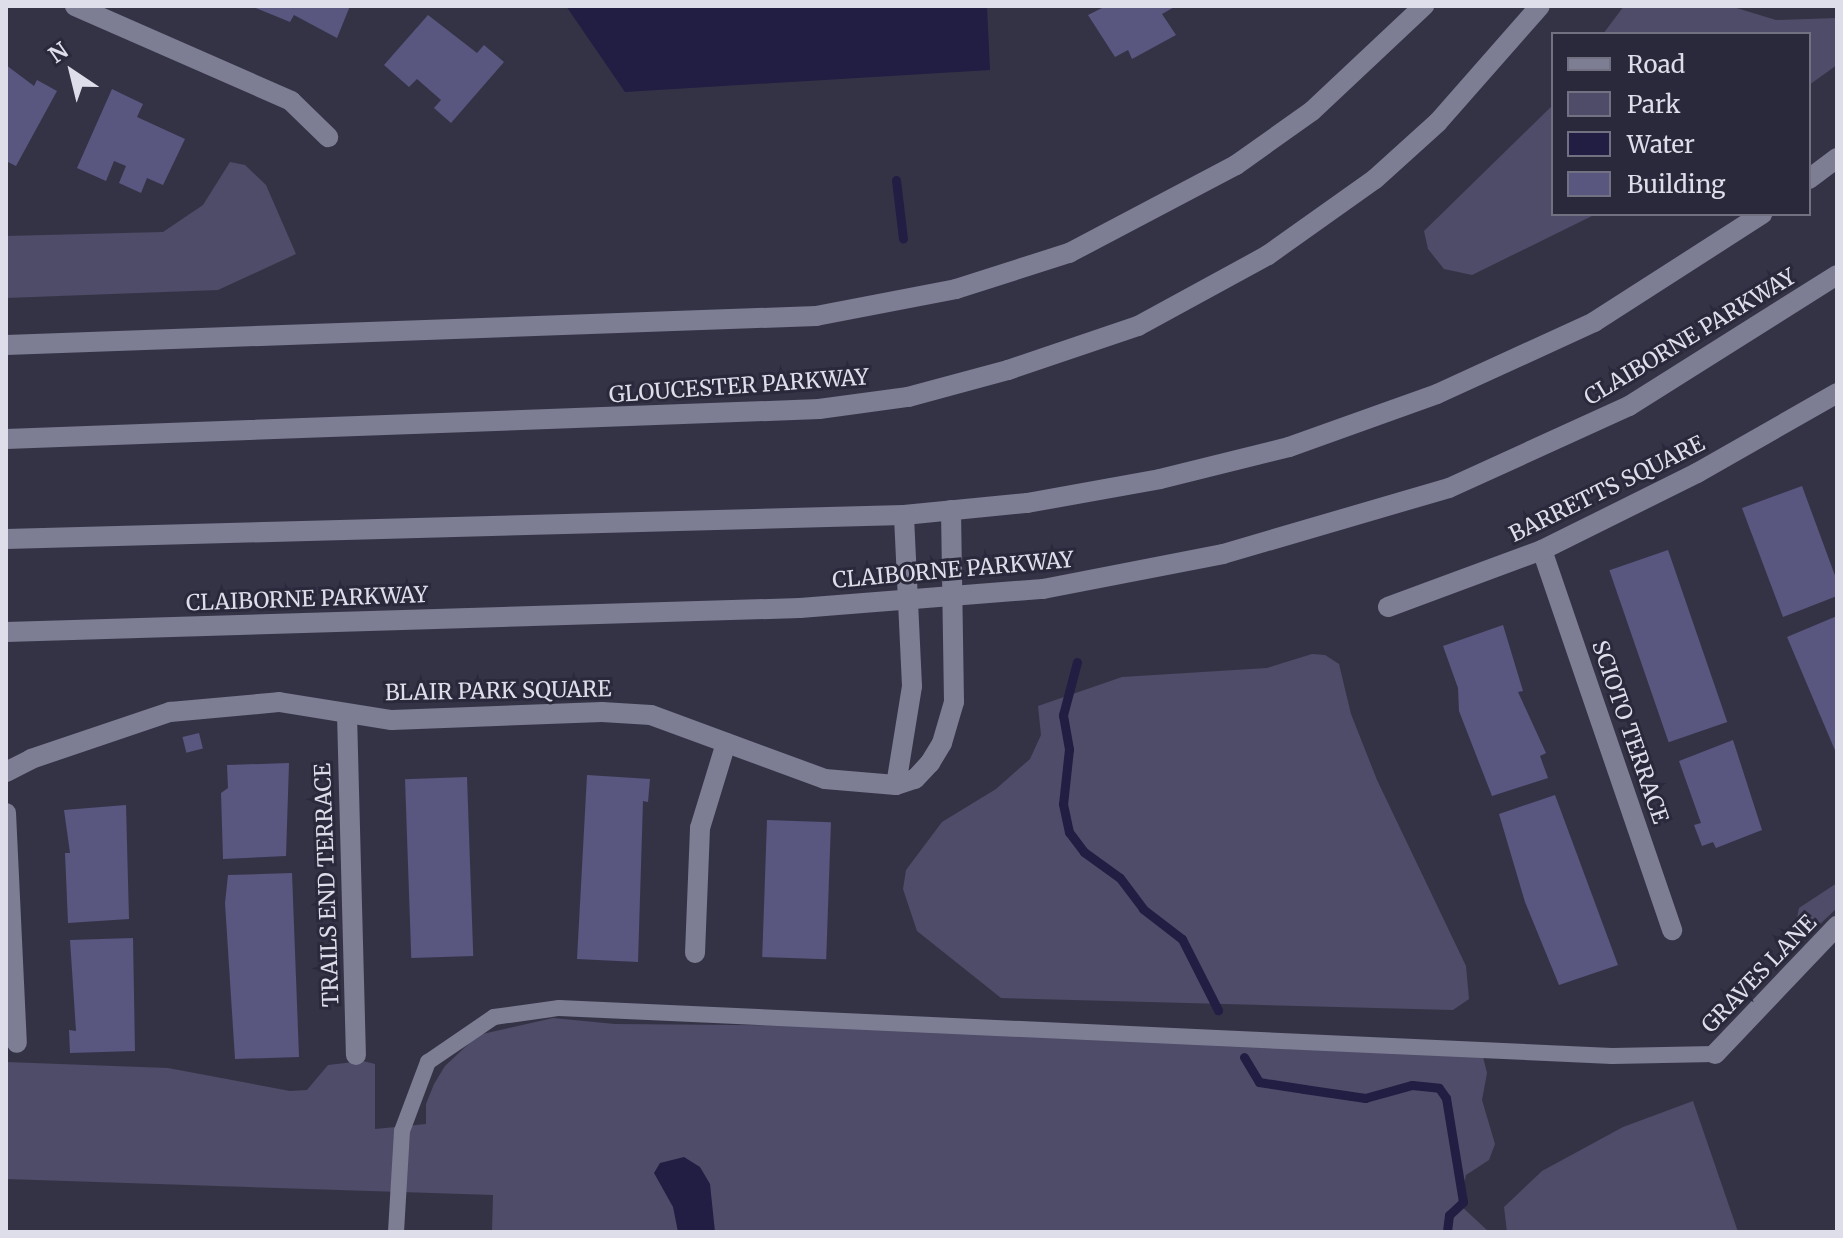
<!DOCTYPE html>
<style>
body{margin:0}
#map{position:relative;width:1843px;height:1238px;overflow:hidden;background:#343346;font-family:Merriweather,serif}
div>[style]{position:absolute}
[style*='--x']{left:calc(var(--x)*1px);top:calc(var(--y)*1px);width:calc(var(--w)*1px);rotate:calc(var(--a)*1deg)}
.green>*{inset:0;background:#4e4c68}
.water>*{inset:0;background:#221d43}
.stream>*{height:9px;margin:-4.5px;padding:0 4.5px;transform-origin:4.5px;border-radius:4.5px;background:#221d43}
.building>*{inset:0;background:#595680;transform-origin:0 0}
.service>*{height:16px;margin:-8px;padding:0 8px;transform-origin:8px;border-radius:8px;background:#7d7d93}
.minor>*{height:20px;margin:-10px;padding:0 10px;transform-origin:10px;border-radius:10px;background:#7d7d93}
.secondary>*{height:20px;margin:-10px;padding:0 10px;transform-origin:10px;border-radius:10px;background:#7d7d93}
span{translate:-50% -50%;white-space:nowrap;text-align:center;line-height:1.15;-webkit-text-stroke:6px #2a293c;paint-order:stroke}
.street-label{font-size:22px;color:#dedeeb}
.frame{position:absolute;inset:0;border:8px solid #dedeeb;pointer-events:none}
.legend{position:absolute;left:1551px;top:32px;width:260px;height:184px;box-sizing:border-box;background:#2a293c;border:2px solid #727182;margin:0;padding:10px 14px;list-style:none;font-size:24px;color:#dedeeb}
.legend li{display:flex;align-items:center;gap:16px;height:40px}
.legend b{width:40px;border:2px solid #727182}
.north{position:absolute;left:32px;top:32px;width:80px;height:80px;-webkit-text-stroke:6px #2a293c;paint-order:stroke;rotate:325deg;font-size:22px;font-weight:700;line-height:32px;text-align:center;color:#dedeeb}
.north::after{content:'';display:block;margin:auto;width:28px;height:36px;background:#dedeeb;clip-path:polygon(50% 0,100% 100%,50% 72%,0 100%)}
</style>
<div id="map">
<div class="green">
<div style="clip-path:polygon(1624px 6px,1730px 6px,1776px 20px,1837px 18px,1837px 65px,1809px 85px,1809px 34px,1603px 34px)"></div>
<div style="clip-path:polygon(1553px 105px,1553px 214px,1596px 214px,1472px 275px,1444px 269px,1428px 249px,1424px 231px)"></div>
<div style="clip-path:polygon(230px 162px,245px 165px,266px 185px,296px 254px,218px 290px,6px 298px,6px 236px,163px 232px,203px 205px)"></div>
<div style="clip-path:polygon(1312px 654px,1325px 655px,1339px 664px,1351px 714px,1377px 780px,1466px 966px,1469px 999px,1453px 1010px,1001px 998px,917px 931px,903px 889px,906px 870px,942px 822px,996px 789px,1030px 759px,1041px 735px,1038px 706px,1122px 677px,1267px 668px)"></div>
<div style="clip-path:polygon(1837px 883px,1837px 908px,1818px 926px,1803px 924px,1797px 918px,1799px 908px)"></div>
<div style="clip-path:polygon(553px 1018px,615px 1024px,854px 1026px,1483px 1057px,1487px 1073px,1482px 1100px,1495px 1144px,1489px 1160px,1466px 1175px,1459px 1204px,1489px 1232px,492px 1232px,493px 1195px,6px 1179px,6px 1062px,168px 1068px,290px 1091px,307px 1090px,328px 1065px,363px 1061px,375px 1064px,375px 1129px,426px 1124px,426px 1104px,434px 1084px,445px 1066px,478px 1035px)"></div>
<div style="clip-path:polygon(1693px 1101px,1738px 1232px,1507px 1232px,1504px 1207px,1542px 1171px,1623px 1127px)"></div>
</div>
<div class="water">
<div style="clip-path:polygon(566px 6px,987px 6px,990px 70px,625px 92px)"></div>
<div style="clip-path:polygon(684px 1157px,700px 1167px,710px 1184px,715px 1232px,678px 1232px,673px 1207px,654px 1173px,660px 1163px)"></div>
</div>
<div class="stream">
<div style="--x:896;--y:180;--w:59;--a:83.2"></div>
<div style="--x:1077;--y:662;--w:55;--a:104.8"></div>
<div style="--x:1063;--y:715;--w:35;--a:80"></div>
<div style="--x:1069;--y:749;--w:55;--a:96.2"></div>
<div style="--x:1063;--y:804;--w:29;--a:78"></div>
<div style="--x:1069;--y:832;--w:25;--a:53"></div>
<div style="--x:1084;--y:852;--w:44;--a:35.8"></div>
<div style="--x:1120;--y:878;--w:39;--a:53"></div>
<div style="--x:1143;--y:909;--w:49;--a:37.6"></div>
<div style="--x:1182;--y:939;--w:80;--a:63.1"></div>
<div style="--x:1244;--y:1057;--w:29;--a:59"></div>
<div style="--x:1259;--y:1082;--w:46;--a:8.8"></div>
<div style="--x:1304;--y:1089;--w:62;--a:8.4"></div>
<div style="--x:1365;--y:1098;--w:49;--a:-15.5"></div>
<div style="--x:1412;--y:1085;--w:27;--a:6"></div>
<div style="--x:1439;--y:1088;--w:12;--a:55"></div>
<div style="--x:1446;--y:1098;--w:105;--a:80.7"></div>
<div style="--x:1463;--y:1202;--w:19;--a:137"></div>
<div style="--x:1449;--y:1215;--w:16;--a:97"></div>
</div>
<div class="building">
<div style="clip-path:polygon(251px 6px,350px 6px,337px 38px,294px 15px,290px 22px)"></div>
<div style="clip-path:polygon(1106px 6px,1176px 6px,1162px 14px,1176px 35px,1132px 59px,1128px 50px,1115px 57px,1088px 15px)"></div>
<div style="clip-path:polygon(428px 15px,477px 53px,484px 45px,504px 62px,451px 123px,434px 108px,441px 100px,417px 79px,409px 87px,384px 65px)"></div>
<div style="clip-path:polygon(6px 65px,34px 86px,37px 80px,57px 91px,16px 166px,6px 161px)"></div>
<div style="clip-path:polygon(112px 89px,143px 104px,137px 117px,185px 139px,163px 185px,147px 178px,141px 193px,119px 183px,126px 166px,114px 161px,106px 181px,77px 168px)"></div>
<div style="clip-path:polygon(1802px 486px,1837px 581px,1837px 596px,1783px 617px,1742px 508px)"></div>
<div style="left:1668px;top:550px;width:182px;height:62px;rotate:71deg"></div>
<div style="clip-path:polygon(1837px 616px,1837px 755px,1787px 637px)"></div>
<div style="clip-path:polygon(1503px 625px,1523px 691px,1518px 692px,1546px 753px,1540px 756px,1548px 778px,1492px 796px,1459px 711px,1458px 688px,1443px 646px)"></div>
<div style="left:199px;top:733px;width:16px;height:17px;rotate:76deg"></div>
<div style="clip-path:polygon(1733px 740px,1762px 830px,1716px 848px,1713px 842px,1702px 846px,1694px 825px,1701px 823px,1679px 761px)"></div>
<div style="clip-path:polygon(289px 763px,286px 856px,223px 859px,221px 793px,228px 788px,227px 765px)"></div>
<div style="clip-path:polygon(587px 775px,650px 779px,648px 802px,643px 801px,638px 962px,577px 959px)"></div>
<div style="left:467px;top:777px;width:179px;height:62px;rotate:88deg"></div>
<div style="clip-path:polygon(1555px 795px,1618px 965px,1559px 985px,1525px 902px,1499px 814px)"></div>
<div style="clip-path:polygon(126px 805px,129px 919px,68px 923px,65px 853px,70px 853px,64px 810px)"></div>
<div style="left:767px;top:820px;width:64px;height:137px;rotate:2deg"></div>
<div style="clip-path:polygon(292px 873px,299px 1057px,235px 1059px,225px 903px,228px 875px)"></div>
<div style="clip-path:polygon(133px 938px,135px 1051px,70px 1053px,69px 1030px,76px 1031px,70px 940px)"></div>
</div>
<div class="service">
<div style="--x:396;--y:1232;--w:101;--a:-86.6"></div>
<div style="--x:402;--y:1131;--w:74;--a:-69.4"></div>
<div style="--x:428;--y:1062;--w:80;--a:-34.3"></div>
<div style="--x:494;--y:1017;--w:66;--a:-7.9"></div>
<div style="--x:559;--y:1008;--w:1054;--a:2.61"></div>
<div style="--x:1612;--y:1056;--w:103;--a:-1.1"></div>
</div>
<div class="minor">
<div style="--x:75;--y:6;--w:236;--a:23.7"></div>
<div style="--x:291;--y:101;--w:52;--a:44.2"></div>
<div style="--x:1542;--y:550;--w:402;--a:71.1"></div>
<div style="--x:1388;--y:607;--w:164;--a:-20.3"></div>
<div style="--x:1542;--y:550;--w:173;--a:-26.4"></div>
<div style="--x:1697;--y:473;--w:161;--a:-29.7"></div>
<div style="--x:347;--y:714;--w:341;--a:88.5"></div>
<div style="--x:6;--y:772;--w:28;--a:-27"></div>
<div style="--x:31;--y:759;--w:147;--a:-18.7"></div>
<div style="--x:170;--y:712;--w:109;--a:-5.2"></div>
<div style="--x:279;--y:702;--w:114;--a:9.1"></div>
<div style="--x:392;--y:720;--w:210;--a:-2.2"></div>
<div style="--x:602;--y:712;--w:49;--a:3.5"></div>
<div style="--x:651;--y:715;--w:185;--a:20.2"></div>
<div style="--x:825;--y:779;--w:71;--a:4.8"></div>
<div style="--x:896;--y:785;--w:20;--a:-18"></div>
<div style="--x:915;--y:779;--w:22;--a:-47"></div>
<div style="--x:930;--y:763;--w:23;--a:-59"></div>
<div style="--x:942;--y:743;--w:43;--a:-73.7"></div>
<div style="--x:954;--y:702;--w:192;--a:-90.9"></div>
<div style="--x:896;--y:785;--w:100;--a:-80.8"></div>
<div style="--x:912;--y:686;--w:171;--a:-92.7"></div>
<div style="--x:6;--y:813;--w:230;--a:87.3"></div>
<div style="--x:695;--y:953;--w:125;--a:-87.7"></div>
<div style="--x:700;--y:828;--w:89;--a:-73"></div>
<div style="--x:1715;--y:1054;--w:177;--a:-46.4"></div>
</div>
<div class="secondary">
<div style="--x:1809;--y:179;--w:35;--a:-37"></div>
<div style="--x:6;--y:345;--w:811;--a:-2.05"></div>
<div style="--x:816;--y:316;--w:143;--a:-10.9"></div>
<div style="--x:956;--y:289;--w:119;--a:-17.7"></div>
<div style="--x:1069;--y:253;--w:189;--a:-27.8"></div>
<div style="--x:1236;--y:165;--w:93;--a:-35.4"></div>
<div style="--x:1312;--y:111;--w:154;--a:-43.2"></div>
<div style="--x:6;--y:439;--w:814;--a:-2.11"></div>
<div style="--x:819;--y:409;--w:90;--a:-7.7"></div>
<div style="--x:908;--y:397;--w:104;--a:-15.1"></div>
<div style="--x:1008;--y:370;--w:137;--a:-18.7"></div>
<div style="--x:1138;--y:326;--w:148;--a:-28.6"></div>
<div style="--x:1268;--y:255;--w:131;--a:-35.4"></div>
<div style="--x:1375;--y:179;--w:85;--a:-42.1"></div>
<div style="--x:1438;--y:122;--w:154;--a:-48.7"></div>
<div style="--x:6;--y:539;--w:898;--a:-1.53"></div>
<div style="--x:904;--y:515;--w:124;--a:-5.6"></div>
<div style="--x:1027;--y:503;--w:135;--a:-10.2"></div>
<div style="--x:1160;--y:479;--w:133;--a:-13.9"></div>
<div style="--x:1289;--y:447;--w:157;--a:-19.7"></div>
<div style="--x:1437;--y:394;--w:173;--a:-24.6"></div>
<div style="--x:1594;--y:322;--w:200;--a:-32.7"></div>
<div style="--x:6;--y:632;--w:794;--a:-1.73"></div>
<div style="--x:800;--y:608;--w:244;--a:-4.5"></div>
<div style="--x:1043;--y:589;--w:183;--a:-11"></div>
<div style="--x:1223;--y:554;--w:235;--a:-16.3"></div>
<div style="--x:1449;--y:488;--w:198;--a:-24.5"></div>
<div style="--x:1629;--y:406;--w:246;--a:-32.2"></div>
</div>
<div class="street-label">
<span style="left:1690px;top:337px;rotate:-31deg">CLAIBORNE PARKWAY</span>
<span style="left:739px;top:386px;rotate:-4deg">GLOUCESTER PARKWAY</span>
<span style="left:1607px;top:489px;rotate:-26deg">BARRETTS SQUARE</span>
<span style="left:953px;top:570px;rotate:-5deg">CLAIBORNE PARKWAY</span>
<span style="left:307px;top:599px;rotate:-2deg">CLAIBORNE PARKWAY</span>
<span style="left:498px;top:691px;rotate:-1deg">BLAIR PARK SQUARE</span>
<span style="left:1630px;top:732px;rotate:71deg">SCIOTO TERRACE</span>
<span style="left:327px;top:885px;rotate:-92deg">TRAILS END TERRACE</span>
<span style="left:1759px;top:974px;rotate:-46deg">GRAVES LANE</span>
</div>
<div class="frame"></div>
<ul class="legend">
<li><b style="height:10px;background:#7d7d93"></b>Road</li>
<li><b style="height:22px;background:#4e4c68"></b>Park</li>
<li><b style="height:22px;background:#221d43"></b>Water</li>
<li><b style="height:22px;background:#595680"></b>Building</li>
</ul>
<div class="north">N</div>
</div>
